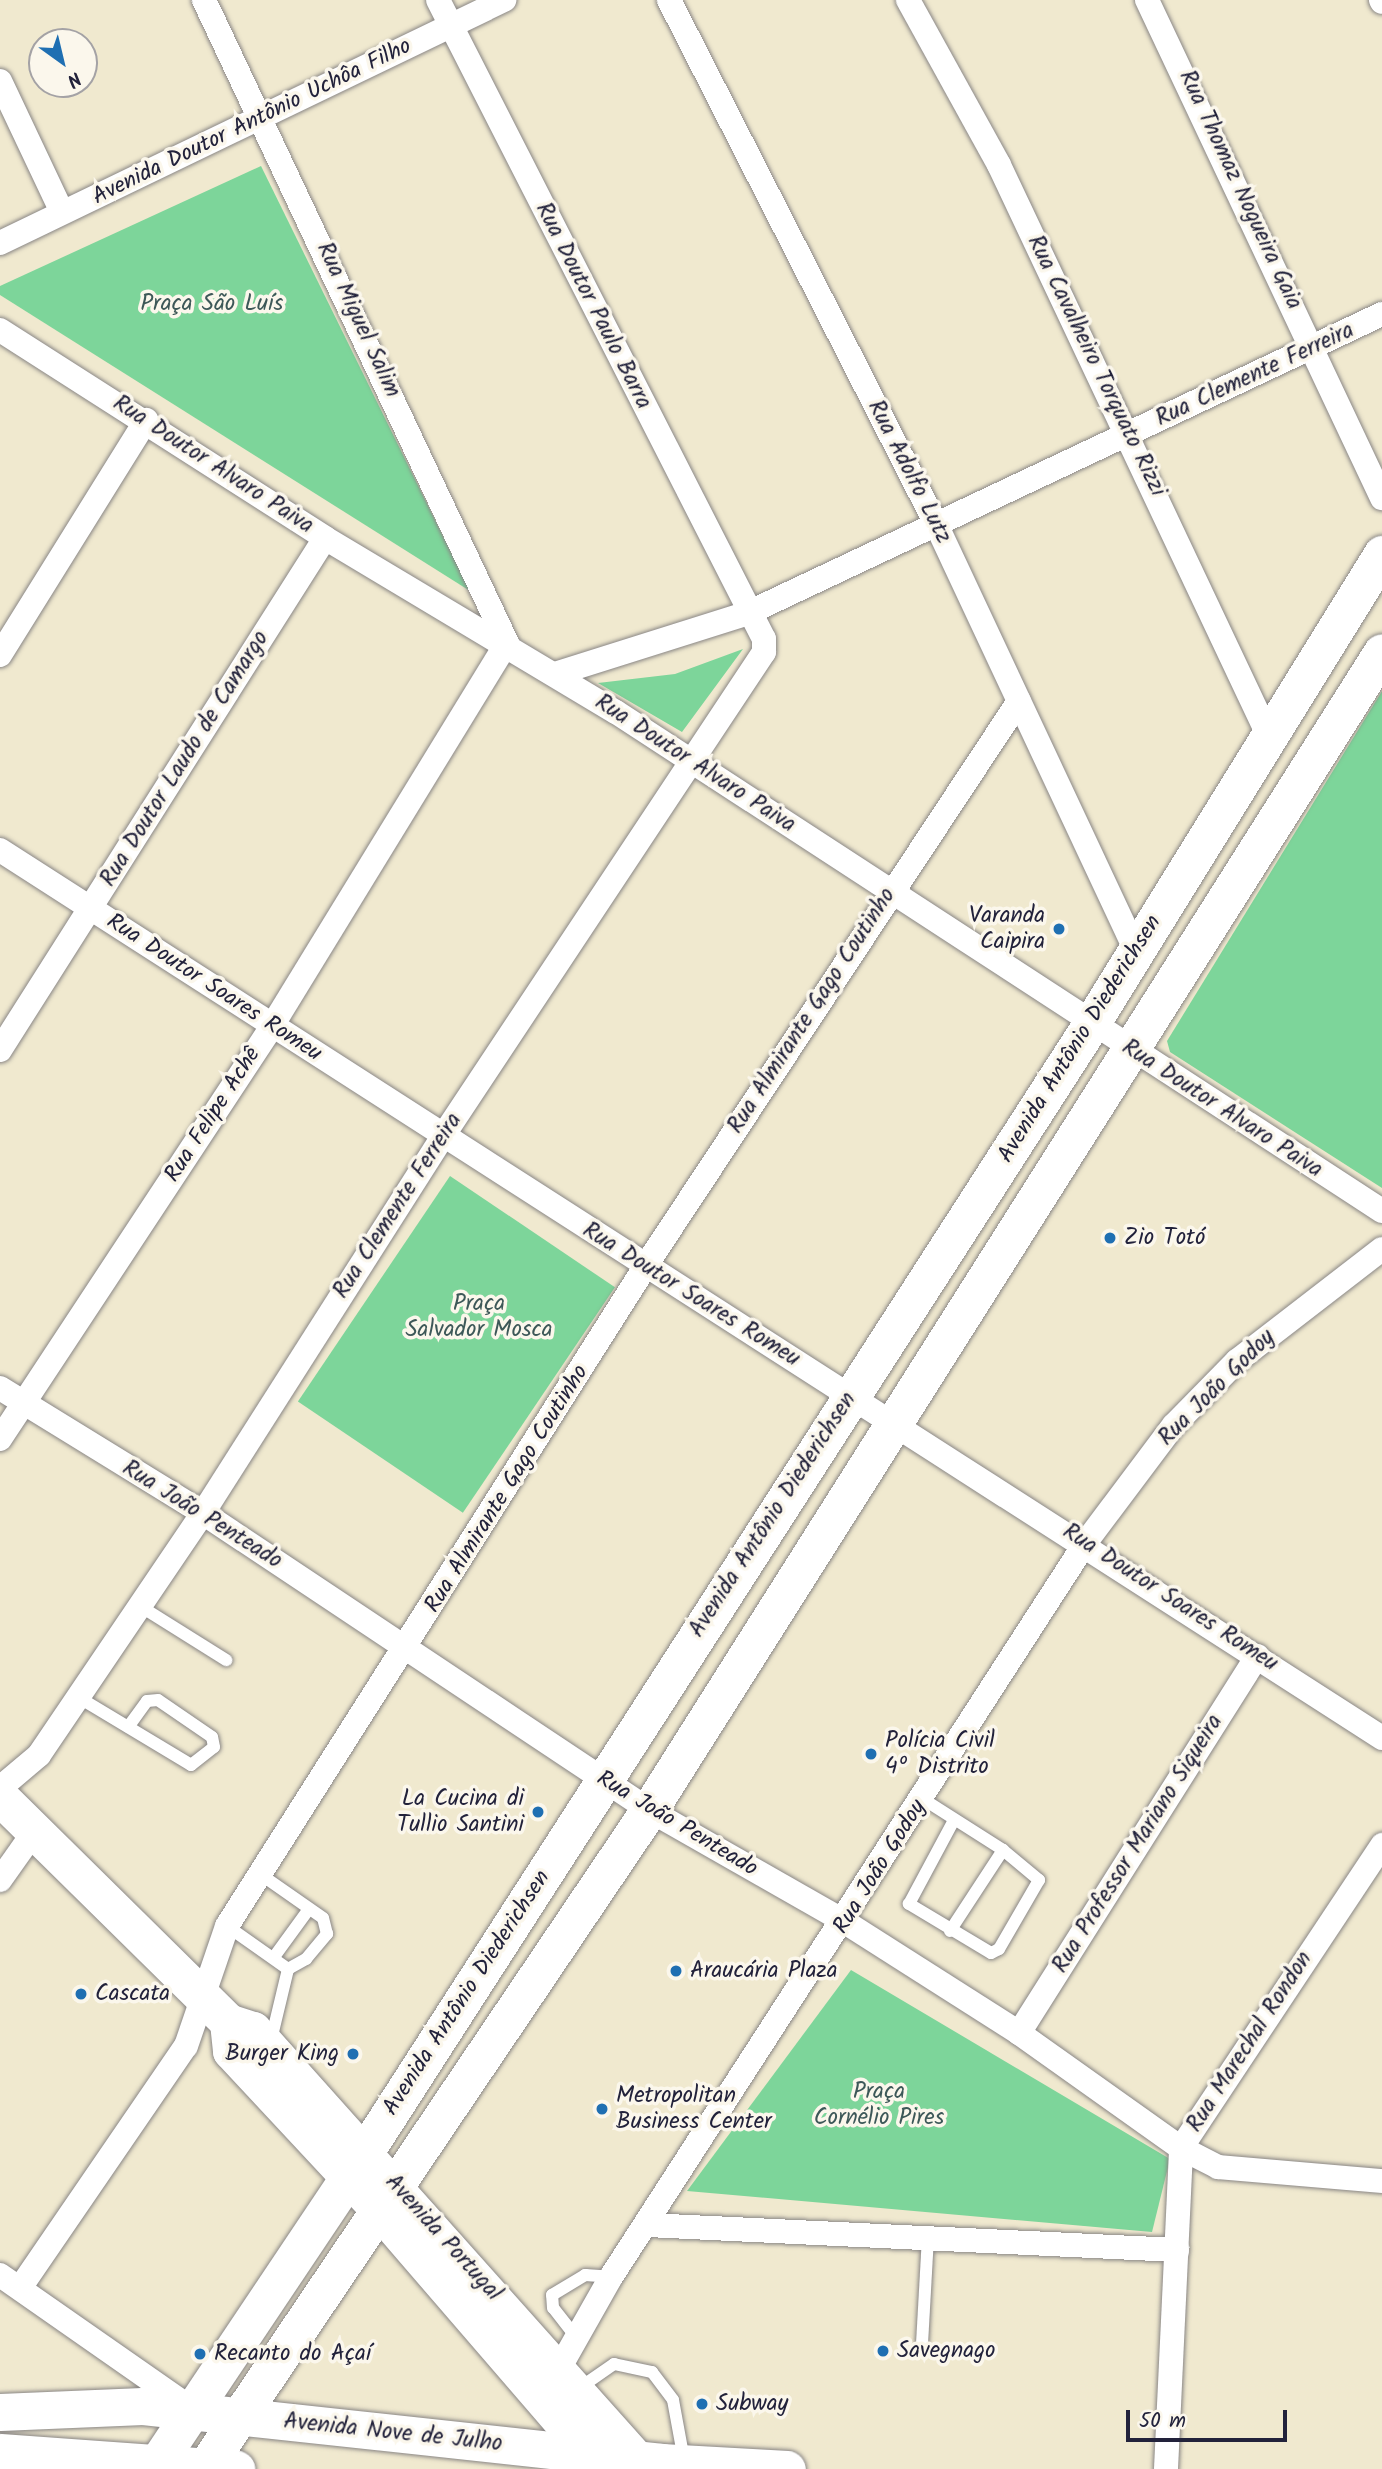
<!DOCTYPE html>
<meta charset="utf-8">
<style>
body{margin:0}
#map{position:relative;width:1382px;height:2469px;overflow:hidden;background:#f0e9cf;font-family:Kalam,sans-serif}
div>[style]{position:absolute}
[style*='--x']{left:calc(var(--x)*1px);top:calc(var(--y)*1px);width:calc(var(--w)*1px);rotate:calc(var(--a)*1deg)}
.green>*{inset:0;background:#7dd59a;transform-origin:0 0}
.roads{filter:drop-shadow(0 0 2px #898685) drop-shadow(0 0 2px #898685)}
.service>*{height:12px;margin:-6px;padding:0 6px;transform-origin:6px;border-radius:6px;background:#fff}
.minor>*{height:24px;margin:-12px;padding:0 12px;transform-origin:12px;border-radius:12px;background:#fff}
.secondary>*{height:37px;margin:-18.5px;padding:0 18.5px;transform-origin:18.5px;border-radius:18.5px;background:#fff}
.dots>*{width:19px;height:19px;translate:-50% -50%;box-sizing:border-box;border:4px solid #fbf7ec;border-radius:50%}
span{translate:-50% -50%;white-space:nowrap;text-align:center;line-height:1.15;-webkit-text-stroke:7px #fbf7ec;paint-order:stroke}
.street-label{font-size:23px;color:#22223b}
.park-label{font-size:23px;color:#3d5858}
.poi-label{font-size:23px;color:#22223b}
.right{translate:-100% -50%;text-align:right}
.left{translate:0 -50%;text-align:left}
.north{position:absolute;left:28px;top:28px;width:70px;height:70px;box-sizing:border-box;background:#fbf7ec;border:2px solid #a4a2a5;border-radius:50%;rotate:146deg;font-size:19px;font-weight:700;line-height:28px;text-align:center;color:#22223b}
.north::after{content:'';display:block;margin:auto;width:24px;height:32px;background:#1f6fb2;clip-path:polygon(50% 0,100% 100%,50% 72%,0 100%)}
.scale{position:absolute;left:1126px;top:2410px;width:161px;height:32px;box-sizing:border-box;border:4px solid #22223b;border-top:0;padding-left:9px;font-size:21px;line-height:24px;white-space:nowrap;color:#22223b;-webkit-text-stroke:5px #fbf7ec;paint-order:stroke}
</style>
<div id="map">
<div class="green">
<div style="clip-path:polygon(261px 166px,470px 591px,0 295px,0 286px)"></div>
<div style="clip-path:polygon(743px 649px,682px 732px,598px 683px,675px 674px)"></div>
<div style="clip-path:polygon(1382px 691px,1382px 1188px,1170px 1052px,1167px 1041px)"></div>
<div style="left:450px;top:1176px;width:199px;height:272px;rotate:34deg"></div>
<div style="clip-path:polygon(851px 1970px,1170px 2159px,1152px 2232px,687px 2191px)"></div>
</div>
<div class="roads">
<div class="service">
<div style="--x:140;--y:1606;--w:102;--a:32.1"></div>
<div style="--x:78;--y:1697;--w:132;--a:31"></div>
<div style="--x:191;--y:1765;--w:29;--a:-38"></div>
<div style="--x:214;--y:1747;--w:10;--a:-101"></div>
<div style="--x:212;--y:1737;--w:65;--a:-145.6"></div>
<div style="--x:158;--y:1700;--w:11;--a:175"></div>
<div style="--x:147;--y:1701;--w:32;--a:126"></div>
<div style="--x:923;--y:1799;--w:95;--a:32.5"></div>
<div style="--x:1003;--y:1850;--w:47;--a:39.8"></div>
<div style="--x:1039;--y:1880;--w:80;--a:120.1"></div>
<div style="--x:999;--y:1949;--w:9;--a:153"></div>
<div style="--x:991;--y:1953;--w:96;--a:-149.1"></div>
<div style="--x:909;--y:1904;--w:95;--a:-61.8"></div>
<div style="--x:227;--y:1926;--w:75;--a:35.2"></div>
<div style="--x:288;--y:1969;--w:21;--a:-29"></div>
<div style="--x:306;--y:1959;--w:33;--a:-50"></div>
<div style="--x:327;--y:1934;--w:16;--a:-104"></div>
<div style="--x:323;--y:1918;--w:77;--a:-145.1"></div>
<div style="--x:950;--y:1931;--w:97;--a:-56.8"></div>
<div style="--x:274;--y:1957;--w:59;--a:-53.9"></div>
<div style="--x:271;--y:2040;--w:73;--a:-76.5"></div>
<div style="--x:576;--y:2337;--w:37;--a:-128"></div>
<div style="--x:553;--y:2308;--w:13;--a:-94"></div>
<div style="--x:552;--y:2295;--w:39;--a:-31"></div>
<div style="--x:585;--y:2275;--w:26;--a:4"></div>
<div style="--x:922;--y:2344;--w:106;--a:-86.8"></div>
<div style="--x:578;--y:2389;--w:44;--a:-34.8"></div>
<div style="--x:614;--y:2364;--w:39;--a:12"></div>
<div style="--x:652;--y:2372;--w:35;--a:53"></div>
<div style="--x:673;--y:2400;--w:61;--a:79.6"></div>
</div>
<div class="minor">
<div style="--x:204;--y:0;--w:711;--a:64.77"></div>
<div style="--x:669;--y:0;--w:588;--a:63"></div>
<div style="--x:936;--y:524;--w:471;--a:64.9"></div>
<div style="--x:908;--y:0;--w:188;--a:61.1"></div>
<div style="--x:999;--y:165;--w:635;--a:64.73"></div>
<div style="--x:1147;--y:0;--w:551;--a:64.74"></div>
<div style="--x:1381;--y:0;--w:2;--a:63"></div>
<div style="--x:0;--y:81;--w:145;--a:64.7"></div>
<div style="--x:0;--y:243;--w:560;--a:-25.74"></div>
<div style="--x:0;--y:330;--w:386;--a:32.6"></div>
<div style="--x:325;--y:538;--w:339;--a:30.9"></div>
<div style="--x:616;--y:712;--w:914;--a:33.08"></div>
<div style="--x:0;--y:655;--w:277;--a:-58.1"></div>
<div style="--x:555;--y:674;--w:202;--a:-17.5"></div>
<div style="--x:748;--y:613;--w:701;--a:-25.25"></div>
<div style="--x:0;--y:850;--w:1643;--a:32.72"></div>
<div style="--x:0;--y:1050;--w:606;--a:-57.59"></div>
<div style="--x:0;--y:1388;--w:238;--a:31.6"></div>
<div style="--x:203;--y:1513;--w:536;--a:33.66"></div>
<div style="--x:649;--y:1810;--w:226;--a:29.7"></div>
<div style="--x:845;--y:1922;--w:206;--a:32.5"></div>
<div style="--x:1019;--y:2033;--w:199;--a:35.4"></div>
<div style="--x:1181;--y:2148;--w:42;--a:27.2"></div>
<div style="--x:1218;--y:2167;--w:165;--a:4.9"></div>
<div style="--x:0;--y:1439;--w:495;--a:-56.6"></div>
<div style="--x:272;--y:1026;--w:449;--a:-58.5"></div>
<div style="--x:0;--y:1788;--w:51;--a:-40.2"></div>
<div style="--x:39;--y:1755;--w:292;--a:-55.9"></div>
<div style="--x:203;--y:1513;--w:447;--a:-57.5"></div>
<div style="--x:443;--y:1136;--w:581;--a:-56.45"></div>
<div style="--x:764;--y:652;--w:13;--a:-90"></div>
<div style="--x:764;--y:639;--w:717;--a:-117.03"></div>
<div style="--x:0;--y:1880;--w:59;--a:-54.7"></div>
<div style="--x:1019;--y:2033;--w:446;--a:-57.7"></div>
<div style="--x:647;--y:2225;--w:531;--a:2.7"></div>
<div style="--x:0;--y:2275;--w:233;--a:34.9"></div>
<div style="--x:20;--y:2288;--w:293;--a:-55.6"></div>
<div style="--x:186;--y:2046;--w:127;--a:-71.1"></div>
<div style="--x:227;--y:1926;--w:780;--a:-57.61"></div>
<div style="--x:645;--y:1267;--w:678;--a:-56.54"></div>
<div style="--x:560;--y:2367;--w:103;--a:-60.5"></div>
<div style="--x:611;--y:2277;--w:875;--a:-57.13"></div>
<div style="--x:1086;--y:1542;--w:146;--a:-53.1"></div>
<div style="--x:1174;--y:1425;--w:90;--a:-45.5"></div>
<div style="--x:1237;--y:1361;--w:183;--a:-37.7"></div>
<div style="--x:1166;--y:2469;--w:321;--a:-87.3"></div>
<div style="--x:1181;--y:2148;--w:364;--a:-56.4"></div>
</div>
<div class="secondary">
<div style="--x:0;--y:1797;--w:320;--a:44.6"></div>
<div style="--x:228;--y:2022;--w:26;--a:18"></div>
<div style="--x:253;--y:2030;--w:589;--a:48.24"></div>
<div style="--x:228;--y:2022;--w:29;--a:84"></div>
<div style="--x:231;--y:2051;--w:220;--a:47"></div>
<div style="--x:381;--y:2212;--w:334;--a:49.2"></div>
<div style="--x:0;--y:2412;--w:143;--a:-2.4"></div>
<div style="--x:143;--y:2406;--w:522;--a:6.16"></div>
<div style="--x:662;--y:2462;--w:125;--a:3.2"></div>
<div style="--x:0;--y:2452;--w:237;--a:4.1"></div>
<div style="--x:153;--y:2469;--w:381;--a:-56.2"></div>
<div style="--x:365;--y:2152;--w:1341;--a:-57.23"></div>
<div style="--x:1091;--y:1024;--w:553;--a:-58.24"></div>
<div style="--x:204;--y:2469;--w:795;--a:-55.97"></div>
<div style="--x:649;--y:1810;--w:1370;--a:-57.67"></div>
</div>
</div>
<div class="dots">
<div style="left:1059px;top:929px;background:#1f6fb2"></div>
<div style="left:1110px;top:1238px;background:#1f6fb2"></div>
<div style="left:871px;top:1754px;background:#1f6fb2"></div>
<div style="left:538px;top:1812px;background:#1f6fb2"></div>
<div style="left:676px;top:1971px;background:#1f6fb2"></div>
<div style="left:81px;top:1994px;background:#1f6fb2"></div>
<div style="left:353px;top:2054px;background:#1f6fb2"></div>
<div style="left:602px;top:2109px;background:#1f6fb2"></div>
<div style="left:883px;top:2351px;background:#1f6fb2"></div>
<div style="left:200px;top:2354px;background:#1f6fb2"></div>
<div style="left:702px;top:2404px;background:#1f6fb2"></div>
</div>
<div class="street-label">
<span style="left:252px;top:122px;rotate:-26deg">Avenida Doutor Antônio Uchôa Filho</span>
<span style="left:1240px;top:190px;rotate:65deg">Rua Thomaz Nogueira Gaia</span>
<span style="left:593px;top:306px;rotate:63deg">Rua Doutor Paulo Barra</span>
<span style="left:358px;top:320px;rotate:65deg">Rua Miguel Salim</span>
<span style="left:1096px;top:366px;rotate:64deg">Rua Cavalheiro Torquato Rizzi</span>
<span style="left:1255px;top:375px;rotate:-25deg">Rua Clemente Ferreira</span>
<span style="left:213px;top:465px;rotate:33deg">Rua Doutor Alvaro Paiva</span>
<span style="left:909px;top:472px;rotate:63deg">Rua Adolfo Lutz</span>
<span style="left:185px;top:759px;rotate:-58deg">Rua Doutor Laudo de Camargo</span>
<span style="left:695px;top:764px;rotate:33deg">Rua Doutor Alvaro Paiva</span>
<span style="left:214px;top:988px;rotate:33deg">Rua Doutor Soares Romeu</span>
<span style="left:812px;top:1011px;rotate:-57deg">Rua Almirante Gago Coutinho</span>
<span style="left:1080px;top:1039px;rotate:-58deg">Avenida Antônio Diederichsen</span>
<span style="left:1222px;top:1109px;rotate:33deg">Rua Doutor Alvaro Paiva</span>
<span style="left:213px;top:1115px;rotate:-57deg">Rua Felipe Achê</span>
<span style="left:398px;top:1206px;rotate:-57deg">Rua Clemente Ferreira</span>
<span style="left:691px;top:1295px;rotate:32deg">Rua Doutor Soares Romeu</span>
<span style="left:1217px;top:1388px;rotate:-45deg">Rua João Godoy</span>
<span style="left:507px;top:1489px;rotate:-58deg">Rua Almirante Gago Coutinho</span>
<span style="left:202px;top:1515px;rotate:32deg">Rua João Penteado</span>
<span style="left:773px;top:1515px;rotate:-57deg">Avenida Antônio Diederichsen</span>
<span style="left:1170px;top:1598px;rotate:33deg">Rua Doutor Soares Romeu</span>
<span style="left:677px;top:1824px;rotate:31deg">Rua João Penteado</span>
<span style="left:1138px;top:1844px;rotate:-58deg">Rua Professor Mariano Siqueira</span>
<span style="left:880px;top:1867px;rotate:-58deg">Rua João Godoy</span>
<span style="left:467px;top:1993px;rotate:-57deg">Avenida Antônio Diederichsen</span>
<span style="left:1250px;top:2042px;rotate:-57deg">Rua Marechal Rondon</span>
<span style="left:443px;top:2238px;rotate:48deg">Avenida Portugal</span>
<span style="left:393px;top:2433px;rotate:6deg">Avenida Nove de Julho</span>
</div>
<div class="park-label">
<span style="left:212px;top:304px">Praça São Luís</span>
<span style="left:479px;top:1317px">Praça<br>Salvador Mosca</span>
<span style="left:879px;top:2105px">Praça<br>Cornélio Pires</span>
</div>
<div class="poi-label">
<span class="right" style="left:1045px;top:929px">Varanda<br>Caipira</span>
<span class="left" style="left:1124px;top:1238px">Zio Totó</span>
<span class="left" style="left:885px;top:1754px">Polícia Civil<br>4º Distrito</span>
<span class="right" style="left:524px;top:1812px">La Cucina di<br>Tullio Santini</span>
<span class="left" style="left:690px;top:1971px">Araucária Plaza</span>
<span class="left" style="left:95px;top:1994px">Cascata</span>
<span class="right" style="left:339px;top:2054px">Burger King</span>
<span class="left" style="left:616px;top:2109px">Metropolitan<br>Business Center</span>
<span class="left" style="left:897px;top:2351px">Savegnago</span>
<span class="left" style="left:214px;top:2354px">Recanto do Açaí</span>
<span class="left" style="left:716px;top:2404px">Subway</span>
</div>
<div class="north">N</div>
<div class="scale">50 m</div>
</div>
